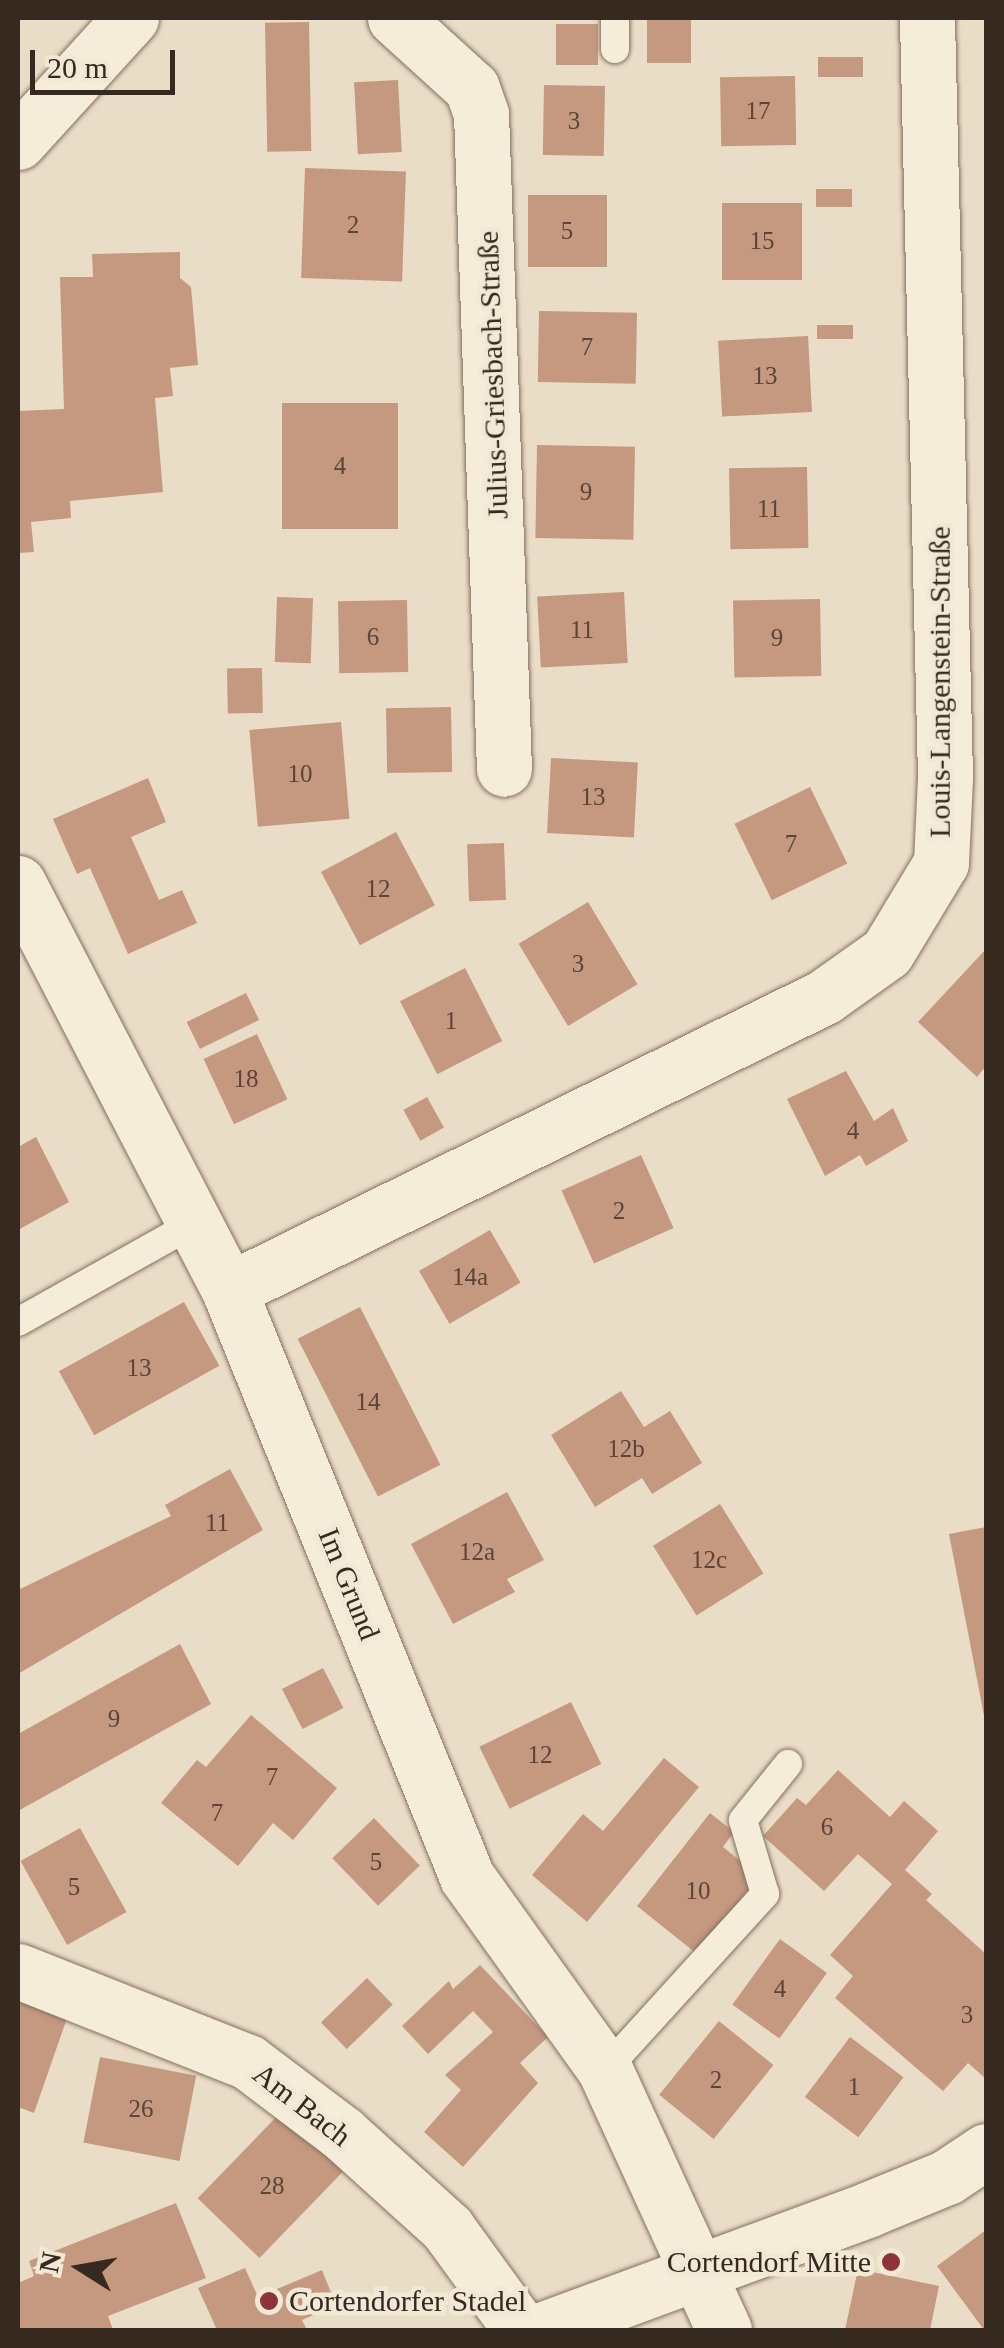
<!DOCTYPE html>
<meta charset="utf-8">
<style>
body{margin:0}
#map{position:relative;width:1004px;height:2348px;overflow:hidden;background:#eaddc7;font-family:Georgia,serif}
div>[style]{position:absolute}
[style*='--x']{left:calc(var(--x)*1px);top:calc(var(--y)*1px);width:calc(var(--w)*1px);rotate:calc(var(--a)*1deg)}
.building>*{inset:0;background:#c59880;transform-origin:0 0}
.roads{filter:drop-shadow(0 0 2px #84705e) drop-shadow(0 0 2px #84705e)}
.lane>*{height:28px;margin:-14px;padding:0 14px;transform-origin:14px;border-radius:14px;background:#f6ecda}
.street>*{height:55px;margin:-27.5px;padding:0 27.5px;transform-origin:27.5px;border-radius:27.5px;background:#f6ecda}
.dots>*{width:28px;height:28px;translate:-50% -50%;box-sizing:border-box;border:5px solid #f2e8d6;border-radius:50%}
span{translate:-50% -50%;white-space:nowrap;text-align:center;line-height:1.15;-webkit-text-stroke:9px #f2e8d6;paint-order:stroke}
.number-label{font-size:25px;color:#5a4538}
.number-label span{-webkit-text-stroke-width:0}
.street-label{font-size:30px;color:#362920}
.poi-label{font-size:30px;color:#362920}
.right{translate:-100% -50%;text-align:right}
.left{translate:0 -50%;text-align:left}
.frame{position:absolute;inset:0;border:20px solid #362920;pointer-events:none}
.north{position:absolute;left:30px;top:2218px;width:100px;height:100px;-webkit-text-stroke:8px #f2e8d6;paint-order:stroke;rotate:281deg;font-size:28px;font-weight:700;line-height:40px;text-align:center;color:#362920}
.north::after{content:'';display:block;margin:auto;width:35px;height:45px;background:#362920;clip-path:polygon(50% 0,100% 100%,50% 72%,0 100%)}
.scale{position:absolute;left:30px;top:50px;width:145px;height:45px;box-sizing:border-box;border:5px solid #362920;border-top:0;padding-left:12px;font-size:30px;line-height:35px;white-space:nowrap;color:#362920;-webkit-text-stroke:8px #f2e8d6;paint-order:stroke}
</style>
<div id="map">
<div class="building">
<div style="left:647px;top:18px;width:44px;height:45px"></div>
<div style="left:309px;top:22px;width:129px;height:44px;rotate:89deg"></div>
<div style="left:556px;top:24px;width:42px;height:41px"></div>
<div style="left:818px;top:57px;width:45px;height:20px"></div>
<div style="left:795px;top:76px;width:69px;height:75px;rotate:89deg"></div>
<div style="left:398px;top:80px;width:72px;height:44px;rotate:87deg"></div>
<div style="left:544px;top:85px;width:61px;height:70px;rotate:1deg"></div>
<div style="left:305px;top:168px;width:101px;height:110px;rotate:2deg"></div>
<div style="left:816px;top:189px;width:36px;height:18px"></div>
<div style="left:528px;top:195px;width:79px;height:72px"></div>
<div style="left:722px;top:203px;width:80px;height:77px"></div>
<div style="clip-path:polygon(180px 252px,180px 278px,191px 287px,198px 365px,170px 368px,173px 396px,155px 398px,163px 492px,70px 501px,71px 518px,31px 522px,34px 552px,18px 553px,18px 411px,64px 409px,60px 277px,93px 277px,92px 254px)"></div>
<div style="left:539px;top:311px;width:98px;height:71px;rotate:1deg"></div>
<div style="left:853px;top:325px;width:14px;height:36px;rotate:90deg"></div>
<div style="left:808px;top:336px;width:76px;height:90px;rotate:87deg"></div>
<div style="left:398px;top:403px;width:126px;height:116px;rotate:90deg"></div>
<div style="left:537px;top:445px;width:98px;height:93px;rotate:1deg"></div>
<div style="left:807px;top:467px;width:81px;height:78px;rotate:89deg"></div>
<div style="left:624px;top:592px;width:71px;height:87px;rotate:87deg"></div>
<div style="left:277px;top:597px;width:36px;height:65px;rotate:2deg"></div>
<div style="left:820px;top:599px;width:77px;height:87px;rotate:89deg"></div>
<div style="left:407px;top:600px;width:72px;height:69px;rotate:89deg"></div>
<div style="left:262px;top:668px;width:45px;height:35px;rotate:89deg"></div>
<div style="left:451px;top:707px;width:65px;height:65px;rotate:89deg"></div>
<div style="left:341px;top:722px;width:97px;height:92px;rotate:85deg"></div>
<div style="left:551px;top:758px;width:87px;height:75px;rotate:3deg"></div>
<div style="clip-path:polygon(148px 778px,166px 822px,131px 837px,159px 900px,182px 890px,197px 923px,128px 954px,90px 868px,77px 874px,53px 819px)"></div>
<div style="left:810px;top:787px;width:85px;height:84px;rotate:64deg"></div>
<div style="left:396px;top:832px;width:83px;height:85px;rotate:62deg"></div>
<div style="left:504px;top:843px;width:57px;height:37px;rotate:88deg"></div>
<div style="left:588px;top:902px;width:96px;height:81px;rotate:59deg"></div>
<div style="clip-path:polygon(986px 949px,986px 1066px,977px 1077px,918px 1022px)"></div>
<div style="left:465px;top:968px;width:82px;height:73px;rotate:63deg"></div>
<div style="left:246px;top:993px;width:30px;height:66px;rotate:64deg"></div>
<div style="left:257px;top:1034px;width:72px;height:59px;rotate:65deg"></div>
<div style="clip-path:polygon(846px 1071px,874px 1121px,893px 1108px,908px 1141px,866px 1166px,860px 1155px,825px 1176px,787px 1099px)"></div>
<div style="left:427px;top:1097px;width:35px;height:27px;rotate:61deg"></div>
<div style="clip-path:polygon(36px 1137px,69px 1202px,18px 1230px,18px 1147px)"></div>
<div style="left:641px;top:1155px;width:80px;height:87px;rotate:66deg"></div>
<div style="left:490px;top:1230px;width:61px;height:82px;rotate:60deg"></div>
<div style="left:184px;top:1302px;width:73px;height:143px;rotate:61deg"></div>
<div style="left:360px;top:1307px;width:177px;height:70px;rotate:63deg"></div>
<div style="clip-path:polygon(621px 1391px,644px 1427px,670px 1411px,702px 1463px,652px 1494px,642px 1478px,595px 1507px,551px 1435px)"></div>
<div style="clip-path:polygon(230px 1469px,263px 1530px,18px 1674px,18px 1590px,171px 1516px,165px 1505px)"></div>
<div style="clip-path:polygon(507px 1492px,544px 1560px,507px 1579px,515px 1592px,453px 1624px,411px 1544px)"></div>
<div style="left:720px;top:1504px;width:82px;height:79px;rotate:58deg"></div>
<div style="clip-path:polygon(986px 1527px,986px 1721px,985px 1721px,949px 1534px)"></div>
<div style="clip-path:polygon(180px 1644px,211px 1704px,18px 1811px,18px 1734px)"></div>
<div style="left:323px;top:1668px;width:45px;height:46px;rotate:63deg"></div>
<div style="left:571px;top:1702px;width:69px;height:102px;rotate:64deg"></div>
<div style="clip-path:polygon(251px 1715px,337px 1788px,293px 1840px,273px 1823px,238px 1866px,161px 1803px,197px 1760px,206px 1767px)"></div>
<div style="clip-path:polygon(664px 1758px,699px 1787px,587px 1922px,532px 1875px,583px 1814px,603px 1831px)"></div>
<div style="clip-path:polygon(838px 1770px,890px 1817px,904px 1801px,938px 1831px,905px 1870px,932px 1894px,926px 1900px,986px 1954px,986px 2079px,968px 2063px,943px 2091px,835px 1998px,853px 1976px,830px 1955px,892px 1884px,858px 1854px,824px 1891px,763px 1836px,797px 1798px,806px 1805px)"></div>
<div style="clip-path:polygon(710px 1813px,734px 1832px,723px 1847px,759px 1876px,697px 1954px,637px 1906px)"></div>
<div style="left:374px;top:1818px;width:66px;height:58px;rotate:46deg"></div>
<div style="left:80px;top:1828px;width:96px;height:68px;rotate:61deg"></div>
<div style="left:780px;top:1939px;width:58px;height:81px;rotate:36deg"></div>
<div style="clip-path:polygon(480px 1965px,548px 2037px,520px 2063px,538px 2083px,463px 2167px,424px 2132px,461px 2090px,445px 2075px,493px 2032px,473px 2011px,428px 2054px,402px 2026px,449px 1981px,453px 1989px)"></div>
<div style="left:367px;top:1978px;width:37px;height:64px;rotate:46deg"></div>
<div style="clip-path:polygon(18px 2000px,67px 2018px,34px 2113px,18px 2107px)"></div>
<div style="left:719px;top:2021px;width:70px;height:95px;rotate:39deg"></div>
<div style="left:850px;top:2037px;width:67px;height:75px;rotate:37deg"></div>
<div style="left:100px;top:2057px;width:98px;height:87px;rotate:11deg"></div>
<div style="left:281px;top:2112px;width:86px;height:120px;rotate:44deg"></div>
<div style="clip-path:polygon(176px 2203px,206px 2278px,108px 2316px,113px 2330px,18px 2330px,18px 2283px,34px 2276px,29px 2261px)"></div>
<div style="clip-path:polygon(986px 2230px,986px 2330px,984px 2330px,937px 2266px)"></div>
<div style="clip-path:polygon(245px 2268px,258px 2297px,322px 2270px,336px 2305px,302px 2320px,307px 2330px,217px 2330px,198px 2288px)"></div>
<div style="clip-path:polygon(858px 2269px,939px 2286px,930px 2330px,845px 2330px)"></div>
</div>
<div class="roads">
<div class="lane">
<div style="--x:615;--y:49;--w:31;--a:-90"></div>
<div style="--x:18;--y:1322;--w:206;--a:-29.3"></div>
<div style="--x:605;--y:2070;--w:238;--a:-47.7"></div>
<div style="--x:765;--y:1894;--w:77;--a:-106.6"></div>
<div style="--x:743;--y:1820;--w:72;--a:-51.2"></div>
</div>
<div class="street">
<div style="--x:395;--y:18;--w:104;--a:42.3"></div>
<div style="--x:472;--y:88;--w:28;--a:71"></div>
<div style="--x:481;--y:114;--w:655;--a:87.99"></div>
<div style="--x:18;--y:142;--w:168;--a:-47.7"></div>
<div style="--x:18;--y:883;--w:458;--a:62.6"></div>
<div style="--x:229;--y:1290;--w:633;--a:67.93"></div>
<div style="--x:467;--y:1877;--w:237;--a:54.4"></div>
<div style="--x:605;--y:2070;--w:286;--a:65.4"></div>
<div style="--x:229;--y:1290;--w:663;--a:-26.22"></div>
<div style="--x:824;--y:997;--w:77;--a:-35.5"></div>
<div style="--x:887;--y:952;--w:104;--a:-58.8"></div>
<div style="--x:941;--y:863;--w:86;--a:-87.3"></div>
<div style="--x:945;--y:777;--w:759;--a:-91.36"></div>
<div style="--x:18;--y:1971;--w:247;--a:21.6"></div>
<div style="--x:248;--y:2062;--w:118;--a:37.1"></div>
<div style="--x:342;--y:2133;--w:142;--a:42.1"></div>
<div style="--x:447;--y:2228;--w:126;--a:54"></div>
<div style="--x:541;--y:2330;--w:350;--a:-20.2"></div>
<div style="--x:869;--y:2209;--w:84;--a:-22.3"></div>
<div style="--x:947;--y:2177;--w:47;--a:-33.7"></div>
</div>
</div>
<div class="dots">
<div style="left:891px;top:2262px;background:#8e333a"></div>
<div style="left:269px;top:2301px;background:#8e333a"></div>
</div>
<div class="number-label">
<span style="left:758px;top:111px">17</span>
<span style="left:574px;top:121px">3</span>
<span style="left:353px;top:225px">2</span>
<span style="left:567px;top:231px">5</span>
<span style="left:762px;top:241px">15</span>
<span style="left:587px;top:347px">7</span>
<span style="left:765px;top:376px">13</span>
<span style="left:340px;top:466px">4</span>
<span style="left:586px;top:492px">9</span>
<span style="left:769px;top:509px">11</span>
<span style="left:582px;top:630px">11</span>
<span style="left:373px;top:637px">6</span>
<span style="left:777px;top:638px">9</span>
<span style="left:300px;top:774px">10</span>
<span style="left:593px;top:797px">13</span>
<span style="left:791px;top:844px">7</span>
<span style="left:378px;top:889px">12</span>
<span style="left:578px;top:964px">3</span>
<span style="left:451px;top:1021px">1</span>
<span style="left:246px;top:1079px">18</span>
<span style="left:853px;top:1131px">4</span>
<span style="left:619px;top:1211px">2</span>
<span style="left:470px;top:1277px">14a</span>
<span style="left:139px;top:1368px">13</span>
<span style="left:368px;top:1402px">14</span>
<span style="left:626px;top:1449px">12b</span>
<span style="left:217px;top:1523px">11</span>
<span style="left:477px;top:1552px">12a</span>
<span style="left:709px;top:1560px">12c</span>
<span style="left:114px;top:1719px">9</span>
<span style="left:540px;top:1755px">12</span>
<span style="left:272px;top:1777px">7</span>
<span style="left:217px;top:1813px">7</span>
<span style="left:827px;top:1827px">6</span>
<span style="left:376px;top:1862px">5</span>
<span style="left:74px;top:1887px">5</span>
<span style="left:698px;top:1891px">10</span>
<span style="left:780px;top:1989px">4</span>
<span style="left:967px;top:2015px">3</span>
<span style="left:716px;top:2080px">2</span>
<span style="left:854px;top:2087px">1</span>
<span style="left:141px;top:2109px">26</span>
<span style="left:272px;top:2186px">28</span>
</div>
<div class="street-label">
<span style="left:493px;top:375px;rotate:-92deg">Julius-Griesbach-Straße</span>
<span style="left:940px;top:682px;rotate:-90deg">Louis-Langenstein-Straße</span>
<span style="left:349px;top:1584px;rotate:68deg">Im Grund</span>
<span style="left:302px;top:2105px;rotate:38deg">Am Bach</span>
</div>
<div class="poi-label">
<span class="right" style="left:871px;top:2262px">Cortendorf Mitte</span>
<span class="left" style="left:289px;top:2301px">Cortendorfer Stadel</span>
</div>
<div class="frame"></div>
<div class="north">N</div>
<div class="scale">20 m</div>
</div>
